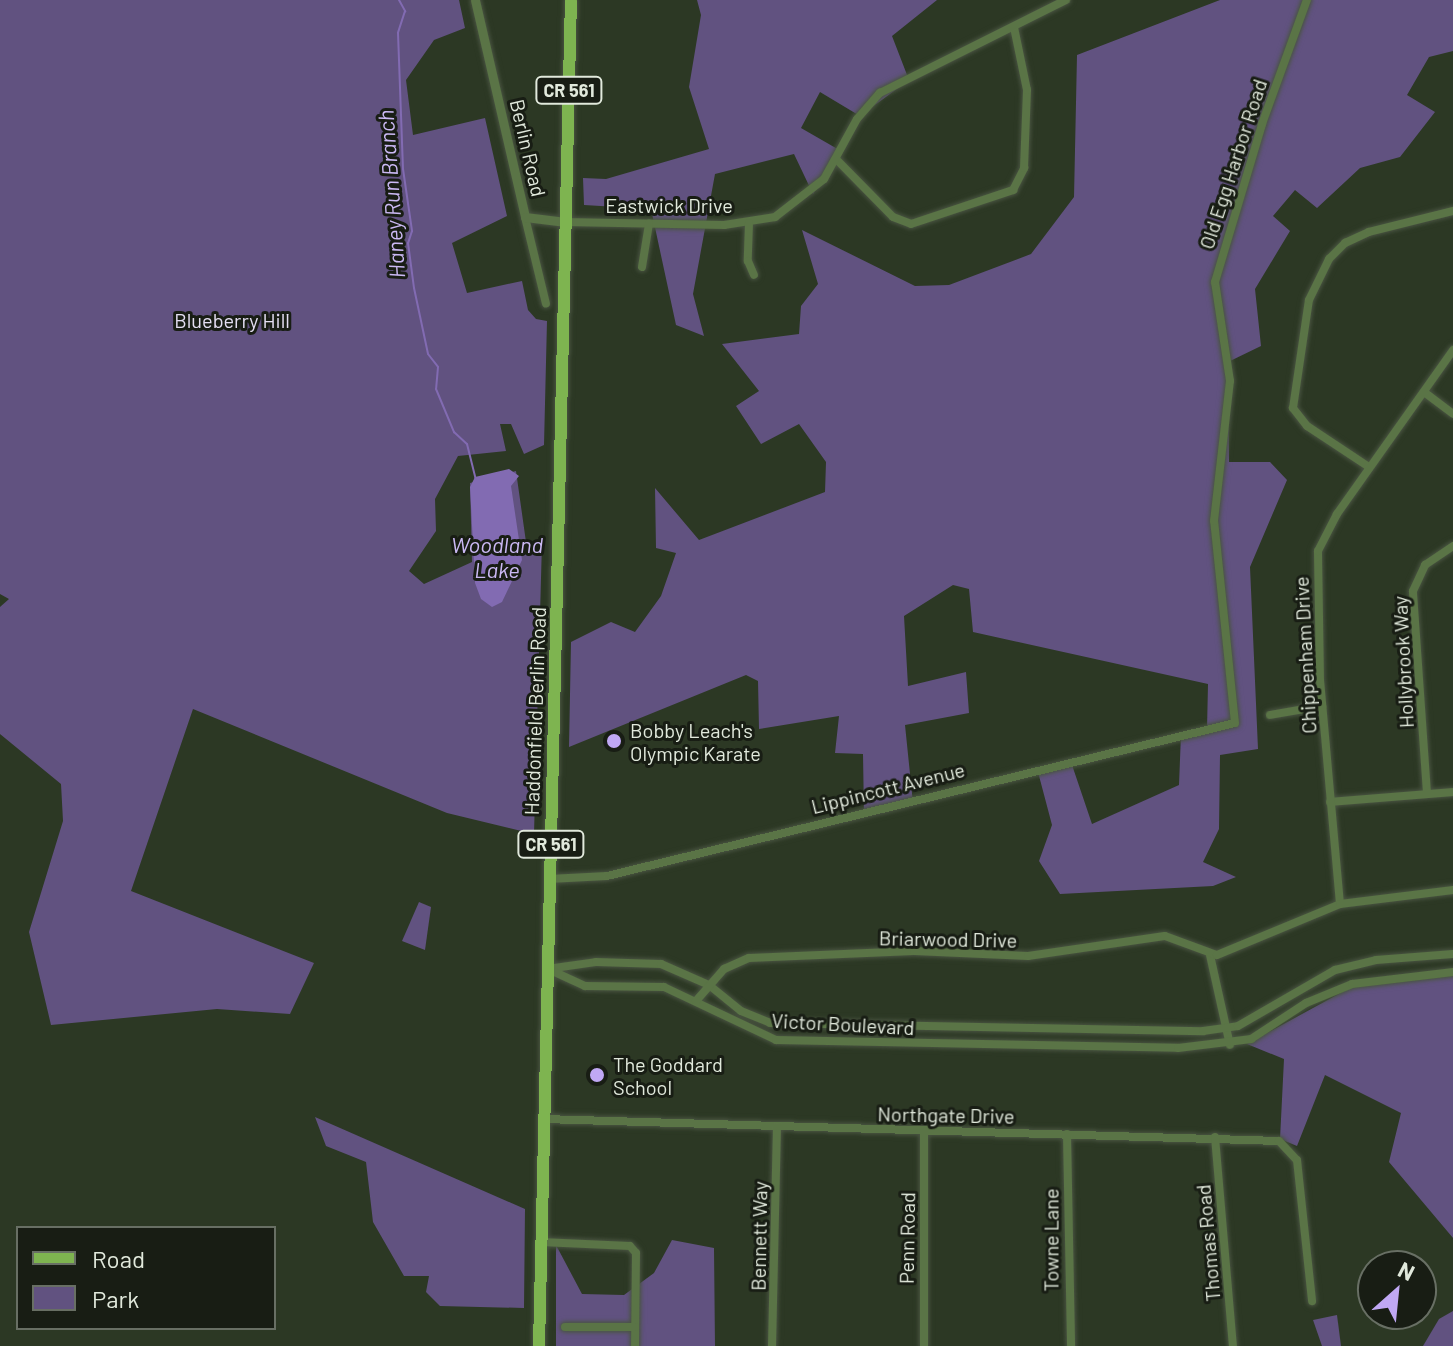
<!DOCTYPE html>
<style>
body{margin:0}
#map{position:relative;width:1453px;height:1346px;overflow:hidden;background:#2c3824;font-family:Barlow,sans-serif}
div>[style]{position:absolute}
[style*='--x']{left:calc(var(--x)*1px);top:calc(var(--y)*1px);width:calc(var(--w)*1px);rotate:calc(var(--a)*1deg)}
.green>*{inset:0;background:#615280}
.water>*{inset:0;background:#826bb2}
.stream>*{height:2px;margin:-1px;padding:0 1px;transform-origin:1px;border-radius:1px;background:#826bb2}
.roads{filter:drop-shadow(0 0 2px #495441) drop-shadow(0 0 2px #495441)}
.minor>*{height:8px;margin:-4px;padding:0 4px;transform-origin:4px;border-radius:4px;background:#5a7446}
.tertiary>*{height:9px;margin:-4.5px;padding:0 4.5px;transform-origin:4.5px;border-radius:4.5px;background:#5a7446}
.primary>*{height:12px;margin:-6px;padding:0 6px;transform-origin:6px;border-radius:6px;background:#7eb450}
.dots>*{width:22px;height:22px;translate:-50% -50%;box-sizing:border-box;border:4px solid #181d14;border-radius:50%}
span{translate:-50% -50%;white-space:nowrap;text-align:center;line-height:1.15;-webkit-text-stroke:6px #181d14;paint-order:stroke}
.shield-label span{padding:2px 6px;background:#181d14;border:2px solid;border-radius:6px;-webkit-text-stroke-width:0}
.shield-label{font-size:18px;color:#e1e9dc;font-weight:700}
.street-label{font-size:20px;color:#e1e9dc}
.park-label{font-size:20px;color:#e5dff3}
.poi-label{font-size:20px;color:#e1e9dc}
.left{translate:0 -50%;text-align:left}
.water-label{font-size:22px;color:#cbb9f4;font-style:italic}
.legend{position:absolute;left:16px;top:1226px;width:260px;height:104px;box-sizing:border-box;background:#181d14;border:2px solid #686f64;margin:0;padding:10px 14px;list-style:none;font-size:24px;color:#e1e9dc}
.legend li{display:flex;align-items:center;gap:16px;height:40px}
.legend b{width:40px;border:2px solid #686f64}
.north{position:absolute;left:1357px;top:1250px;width:80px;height:80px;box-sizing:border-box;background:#181d14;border:2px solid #686f64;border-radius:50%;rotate:27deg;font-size:22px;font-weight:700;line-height:32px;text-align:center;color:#e1e9dc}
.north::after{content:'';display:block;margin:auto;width:28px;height:36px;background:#c0a8f4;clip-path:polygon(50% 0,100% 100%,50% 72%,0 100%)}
</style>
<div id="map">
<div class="green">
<div style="clip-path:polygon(0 0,459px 0,465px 28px,434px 40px,406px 80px,413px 135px,485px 118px,507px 216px,452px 243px,467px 293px,522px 281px,528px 310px,536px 319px,547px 321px,544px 445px,524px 454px,511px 424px,500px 424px,506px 451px,458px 456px,435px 499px,436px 531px,409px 571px,424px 584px,472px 562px,470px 483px,516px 471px,526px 542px,542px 542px,534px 834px,447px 813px,193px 709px,131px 891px,314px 963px,290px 1014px,217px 1009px,51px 1025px,29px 932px,63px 821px,61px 784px,0 734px,0 607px,9px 599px,0 594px)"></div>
<div style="clip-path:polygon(697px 0,937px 0,892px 36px,909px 80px,860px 116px,820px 92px,801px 128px,841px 151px,813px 194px,794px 154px,715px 174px,693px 294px,704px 336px,676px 325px,651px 209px,584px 205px,583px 178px,606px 179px,709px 149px,689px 87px,701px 15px)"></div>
<div style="clip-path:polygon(1220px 0,1453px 0,1453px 51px,1429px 57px,1407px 95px,1435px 112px,1400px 157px,1360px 168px,1317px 208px,1295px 190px,1273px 216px,1290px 231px,1255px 289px,1261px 346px,1228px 362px,1229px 462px,1270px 462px,1287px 480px,1250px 567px,1258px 749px,1220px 755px,1219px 829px,1203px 862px,1236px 877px,1213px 886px,1060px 894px,1039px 861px,1052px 825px,1038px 772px,1071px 762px,1092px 824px,1179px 785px,1181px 734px,1207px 729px,1208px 684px,973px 632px,969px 589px,953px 585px,904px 616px,908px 686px,966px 672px,969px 713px,905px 725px,913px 803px,864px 815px,863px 754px,835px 753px,839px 716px,759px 729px,758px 681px,746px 675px,569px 747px,571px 642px,611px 622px,635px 632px,661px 596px,676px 553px,656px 548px,655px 488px,699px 540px,825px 492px,826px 462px,799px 424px,761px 444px,736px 406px,759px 391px,722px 344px,799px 334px,801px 306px,818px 284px,802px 230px,915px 286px,949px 285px,1031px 254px,1074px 197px,1077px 55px)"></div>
<div style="clip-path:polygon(419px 902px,431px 907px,425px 950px,402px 941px)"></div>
<div style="clip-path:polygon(1453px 975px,1453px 1238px,1389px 1162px,1401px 1113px,1325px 1075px,1297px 1146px,1280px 1139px,1284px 1059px,1247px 1044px,1357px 984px)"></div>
<div style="clip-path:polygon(315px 1117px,525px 1209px,524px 1308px,440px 1306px,426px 1292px,429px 1276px,404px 1276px,373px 1222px,366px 1162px,326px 1146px)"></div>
<div style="clip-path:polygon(672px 1240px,714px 1248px,715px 1346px,556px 1346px,556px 1245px,582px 1294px,624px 1295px,654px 1273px)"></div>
<div style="clip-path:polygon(1453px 1311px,1453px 1346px,1423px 1346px,1439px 1319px)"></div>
<div style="clip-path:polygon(1337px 1315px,1341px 1346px,1322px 1346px,1313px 1320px)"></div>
</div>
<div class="water">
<div style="clip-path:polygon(509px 469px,519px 476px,511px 486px,522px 560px,502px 602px,492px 607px,481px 599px,475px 583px,470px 487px,475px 477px)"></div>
</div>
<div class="stream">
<div style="--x:399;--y:0;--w:13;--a:61"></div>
<div style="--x:405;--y:11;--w:23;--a:108"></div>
<div style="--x:398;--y:33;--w:136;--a:87.9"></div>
<div style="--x:403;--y:169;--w:63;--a:81.7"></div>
<div style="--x:412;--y:231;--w:13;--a:108"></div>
<div style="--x:408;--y:243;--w:45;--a:82.4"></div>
<div style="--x:414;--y:288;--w:67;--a:78"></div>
<div style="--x:428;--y:354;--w:16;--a:52"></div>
<div style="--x:438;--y:367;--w:22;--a:95"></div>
<div style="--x:436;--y:389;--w:47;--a:67.3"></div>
<div style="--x:454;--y:432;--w:18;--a:43"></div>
<div style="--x:467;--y:444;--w:36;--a:76"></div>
</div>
<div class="roads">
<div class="minor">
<div style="--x:836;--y:159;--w:81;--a:45.5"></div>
<div style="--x:893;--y:217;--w:19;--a:21"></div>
<div style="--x:911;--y:224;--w:108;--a:-18.4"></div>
<div style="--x:1013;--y:190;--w:25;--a:-63"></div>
<div style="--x:1024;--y:168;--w:78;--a:-87.8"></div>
<div style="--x:1027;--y:90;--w:64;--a:-101.7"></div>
<div style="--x:525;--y:217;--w:89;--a:76.4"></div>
<div style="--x:564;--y:222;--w:160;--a:1.1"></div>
<div style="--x:724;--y:225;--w:52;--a:-8.9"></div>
<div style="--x:775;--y:217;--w:62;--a:-37.8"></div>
<div style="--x:824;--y:179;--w:68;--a:-61.2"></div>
<div style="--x:857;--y:119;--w:35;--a:-49"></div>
<div style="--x:880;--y:93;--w:208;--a:-26.6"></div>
<div style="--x:749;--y:223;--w:38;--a:92"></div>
<div style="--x:748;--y:261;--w:15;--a:67"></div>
<div style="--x:642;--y:267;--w:44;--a:-80.8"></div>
<div style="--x:1424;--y:392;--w:36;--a:37"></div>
<div style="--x:1369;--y:467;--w:74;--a:-146.5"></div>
<div style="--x:1307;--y:426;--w:23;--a:-128"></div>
<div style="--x:1293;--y:408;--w:109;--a:-81.6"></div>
<div style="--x:1309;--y:300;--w:46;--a:-64"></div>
<div style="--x:1329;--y:259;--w:23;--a:-45"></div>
<div style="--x:1345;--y:243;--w:26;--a:-25"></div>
<div style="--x:1369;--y:232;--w:87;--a:-14"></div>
<div style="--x:1270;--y:715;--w:53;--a:-9.8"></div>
<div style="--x:1427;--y:793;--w:202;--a:-94"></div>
<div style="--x:1413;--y:591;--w:29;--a:-65"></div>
<div style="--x:1425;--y:565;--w:34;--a:-34"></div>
<div style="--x:1330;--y:802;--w:123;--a:-4.6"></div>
<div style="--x:549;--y:879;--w:58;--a:-3"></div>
<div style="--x:607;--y:876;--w:646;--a:-13.69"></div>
<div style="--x:1235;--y:723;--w:203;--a:-95.9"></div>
<div style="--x:1214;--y:521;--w:141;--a:-83.5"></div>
<div style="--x:1230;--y:381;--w:100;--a:-98.6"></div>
<div style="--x:1215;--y:282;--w:165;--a:-73.4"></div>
<div style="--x:1262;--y:124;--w:132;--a:-70.1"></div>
<div style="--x:1340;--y:904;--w:225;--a:-95.1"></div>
<div style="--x:1320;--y:680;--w:129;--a:-90.9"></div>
<div style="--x:1318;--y:551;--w:42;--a:-62.8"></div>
<div style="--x:1337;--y:514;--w:201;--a:-54.7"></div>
<div style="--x:1210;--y:955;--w:92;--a:77.5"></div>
<div style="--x:547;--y:969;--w:49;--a:-8.1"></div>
<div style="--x:596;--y:962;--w:65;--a:1.8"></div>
<div style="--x:661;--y:964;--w:52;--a:23.6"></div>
<div style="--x:709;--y:985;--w:41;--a:39.1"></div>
<div style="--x:741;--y:1011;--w:31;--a:22"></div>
<div style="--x:770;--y:1023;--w:433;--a:1.1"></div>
<div style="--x:1203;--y:1031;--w:35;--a:-8"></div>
<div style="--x:1238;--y:1026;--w:112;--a:-30"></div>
<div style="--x:1335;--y:970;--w:42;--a:-13.7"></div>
<div style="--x:1376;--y:960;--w:77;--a:-4.5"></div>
<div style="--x:548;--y:969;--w:41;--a:24.7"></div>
<div style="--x:585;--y:986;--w:79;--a:0.7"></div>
<div style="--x:664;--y:987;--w:124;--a:25.3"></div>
<div style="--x:776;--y:1040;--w:402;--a:1.1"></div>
<div style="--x:1178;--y:1048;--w:74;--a:-7"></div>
<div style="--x:1251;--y:1039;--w:66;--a:-33.2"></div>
<div style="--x:1306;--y:1003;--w:50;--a:-22.4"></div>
<div style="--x:1352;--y:984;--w:102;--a:-6.8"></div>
<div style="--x:696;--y:1001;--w:43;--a:-48.8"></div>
<div style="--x:724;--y:969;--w:27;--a:-24"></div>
<div style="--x:749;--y:958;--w:165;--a:-2.4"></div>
<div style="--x:914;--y:951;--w:114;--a:2.5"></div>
<div style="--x:1028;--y:956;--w:138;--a:-8.3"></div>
<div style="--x:1165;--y:936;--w:55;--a:20.1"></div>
<div style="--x:1217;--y:955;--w:133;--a:-22.5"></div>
<div style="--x:1340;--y:904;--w:114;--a:-7.1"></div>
<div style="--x:543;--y:1119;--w:736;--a:1.71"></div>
<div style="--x:1279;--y:1141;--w:26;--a:47"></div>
<div style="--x:1297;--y:1160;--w:142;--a:83.9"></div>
<div style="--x:1067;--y:1134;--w:212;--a:88.9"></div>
<div style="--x:1215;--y:1137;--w:210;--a:85.1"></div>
<div style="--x:541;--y:1242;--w:89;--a:2.6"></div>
<div style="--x:630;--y:1246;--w:9;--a:49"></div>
<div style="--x:636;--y:1253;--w:93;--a:90.6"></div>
<div style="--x:565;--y:1327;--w:70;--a:0"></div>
<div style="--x:772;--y:1346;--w:220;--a:-88.7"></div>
<div style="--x:924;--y:1346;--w:216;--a:-90"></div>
</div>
<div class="tertiary">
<div style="--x:475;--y:0;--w:223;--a:77"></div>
<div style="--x:525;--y:217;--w:39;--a:7"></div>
</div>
<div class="primary">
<div style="--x:539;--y:1346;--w:1346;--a:-88.64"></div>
</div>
</div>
<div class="dots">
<div style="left:614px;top:741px;background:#c0a8f4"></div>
<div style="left:597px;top:1075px;background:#c0a8f4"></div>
</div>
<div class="shield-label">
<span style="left:569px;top:90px">CR 561</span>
<span style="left:551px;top:844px">CR 561</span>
</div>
<div class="street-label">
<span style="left:528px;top:148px;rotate:77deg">Berlin Road</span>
<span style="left:1233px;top:164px;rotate:-72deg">Old Egg Harbor Road</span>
<span style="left:669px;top:205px">Eastwick Drive</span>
<span style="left:1305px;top:655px;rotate:-93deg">Chippenham Drive</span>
<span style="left:1403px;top:662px;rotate:-93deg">Hollybrook Way</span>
<span style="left:535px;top:711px;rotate:-88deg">Haddonfield Berlin Road</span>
<span style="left:888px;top:788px;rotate:-14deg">Lippincott Avenue</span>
<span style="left:948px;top:939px;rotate:1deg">Briarwood Drive</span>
<span style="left:843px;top:1024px;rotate:3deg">Victor Boulevard</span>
<span style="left:946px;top:1115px;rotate:1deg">Northgate Drive</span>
<span style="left:759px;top:1236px;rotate:-89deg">Bennett Way</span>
<span style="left:907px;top:1238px;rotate:-89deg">Penn Road</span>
<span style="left:1051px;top:1240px;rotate:-90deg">Towne Lane</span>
<span style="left:1208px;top:1243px;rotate:-95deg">Thomas Road</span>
</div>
<div class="park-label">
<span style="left:232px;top:320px">Blueberry Hill</span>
</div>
<div class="poi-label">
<span class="left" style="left:630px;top:742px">Bobby Leach's<br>Olympic Karate</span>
<span class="left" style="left:613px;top:1076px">The Goddard<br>School</span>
</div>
<div class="water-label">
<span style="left:391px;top:194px;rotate:-94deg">Haney Run Branch</span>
<span style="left:497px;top:557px">Woodland<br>Lake</span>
</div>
<ul class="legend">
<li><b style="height:10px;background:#7eb450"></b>Road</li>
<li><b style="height:22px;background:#615280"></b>Park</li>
</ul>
<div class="north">N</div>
</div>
